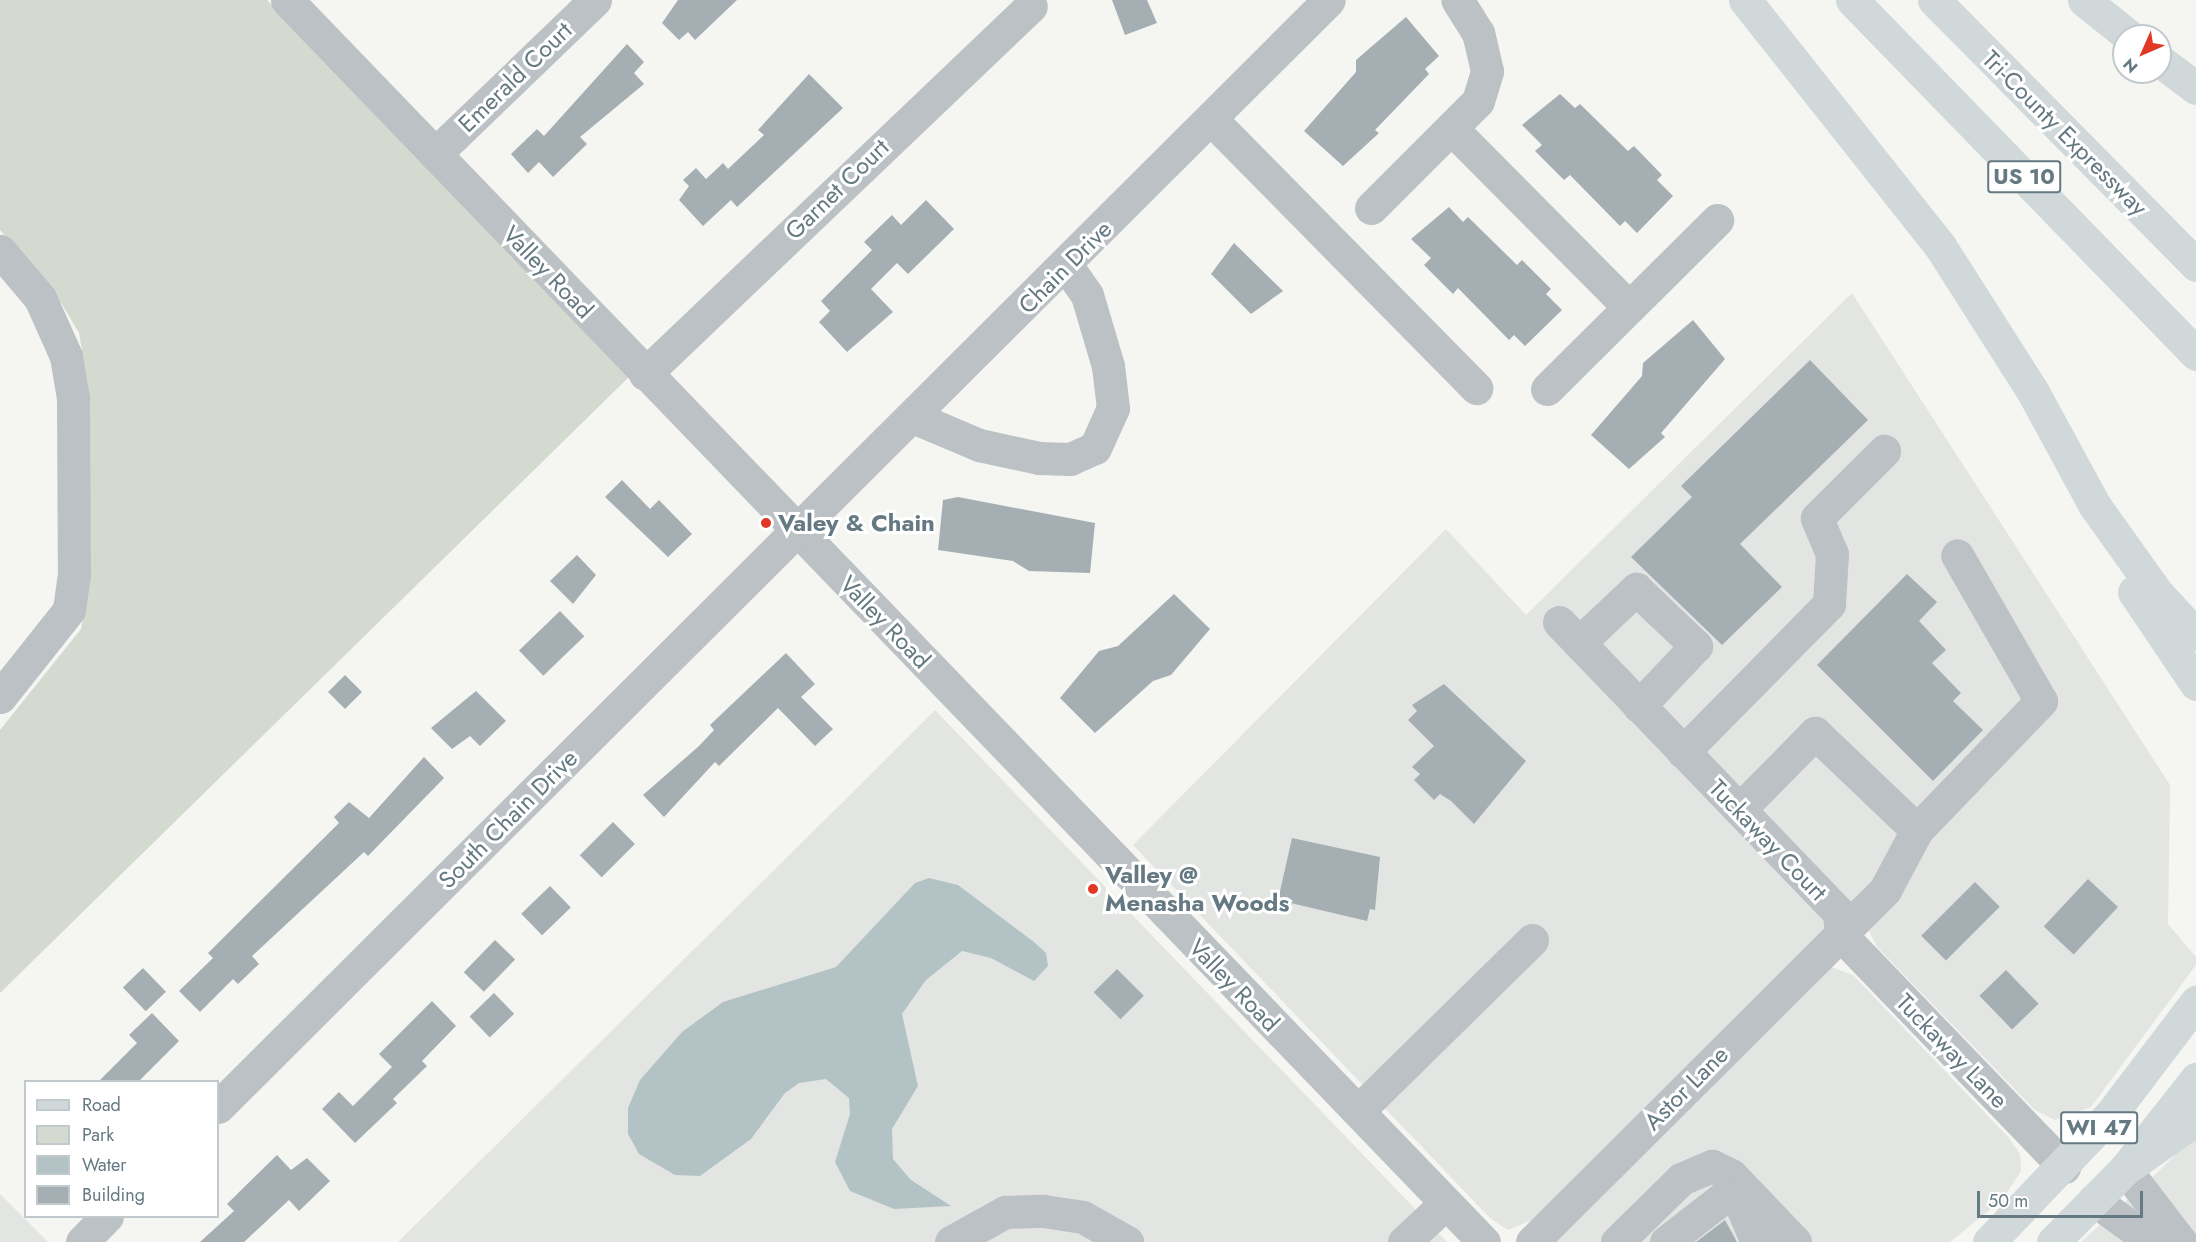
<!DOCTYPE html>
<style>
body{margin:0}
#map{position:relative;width:2196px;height:1242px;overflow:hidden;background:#f5f5f2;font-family:Jost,sans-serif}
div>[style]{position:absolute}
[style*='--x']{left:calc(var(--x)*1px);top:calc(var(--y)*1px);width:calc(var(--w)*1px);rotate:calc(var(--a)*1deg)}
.built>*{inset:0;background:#e3e5e3}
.green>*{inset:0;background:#d5dad1}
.water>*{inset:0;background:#b3c3c5}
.building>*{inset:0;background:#a5afb3;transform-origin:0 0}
.minor>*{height:33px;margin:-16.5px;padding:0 16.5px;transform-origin:16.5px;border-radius:16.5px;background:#bbc1c4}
.major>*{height:33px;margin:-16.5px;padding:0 16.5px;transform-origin:16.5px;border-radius:16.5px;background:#d1d8da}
.highway>*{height:33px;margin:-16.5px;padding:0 16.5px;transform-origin:16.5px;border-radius:16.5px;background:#d1d8da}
.dots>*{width:16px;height:16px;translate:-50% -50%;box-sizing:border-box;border:3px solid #fff;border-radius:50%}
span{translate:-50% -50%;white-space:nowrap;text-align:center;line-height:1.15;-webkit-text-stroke:6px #fff;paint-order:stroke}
.shield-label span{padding:2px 4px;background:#fff;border:2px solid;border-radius:4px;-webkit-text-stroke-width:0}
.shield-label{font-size:22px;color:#647982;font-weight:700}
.street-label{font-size:24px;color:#647982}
.poi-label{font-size:24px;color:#647982;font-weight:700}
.left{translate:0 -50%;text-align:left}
.legend{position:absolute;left:24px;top:1080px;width:195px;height:138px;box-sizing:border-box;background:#fff;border:2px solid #c1c9cd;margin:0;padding:8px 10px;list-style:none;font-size:18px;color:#647982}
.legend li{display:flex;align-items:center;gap:12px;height:30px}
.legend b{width:30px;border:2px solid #c1c9cd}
.north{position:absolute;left:2112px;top:24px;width:60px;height:60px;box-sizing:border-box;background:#fff;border:2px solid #c1c9cd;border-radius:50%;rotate:225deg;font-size:16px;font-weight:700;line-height:24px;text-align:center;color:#647982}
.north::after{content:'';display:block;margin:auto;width:21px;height:27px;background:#e13826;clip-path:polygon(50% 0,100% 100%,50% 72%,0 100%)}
.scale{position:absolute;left:1977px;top:1191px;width:166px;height:27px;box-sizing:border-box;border:3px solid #647982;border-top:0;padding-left:8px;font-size:18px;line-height:21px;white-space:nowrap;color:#647982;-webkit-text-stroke:4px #fff;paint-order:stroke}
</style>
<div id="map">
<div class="built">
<div style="clip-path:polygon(1852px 293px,2170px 785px,2168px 924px,2196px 957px,2196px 965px,2091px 1107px,2055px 1120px,2035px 1110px,1877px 947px,1867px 927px,1532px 1220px,1508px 1230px,1491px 1219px,1133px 845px,1446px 529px,1526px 615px)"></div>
<div style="clip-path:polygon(935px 710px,1447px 1242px,398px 1242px,855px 790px)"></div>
<div style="clip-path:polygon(1829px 966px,1853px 975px,2009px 1138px,2020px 1154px,2021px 1171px,2003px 1199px,1950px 1242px,1550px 1242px)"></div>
<div style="clip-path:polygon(2196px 1134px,2196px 1242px,2081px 1242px,2159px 1171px)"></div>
<div style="clip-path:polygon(0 1194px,48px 1242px,0 1242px)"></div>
</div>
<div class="green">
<div style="clip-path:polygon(0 0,267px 0,629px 377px,0 993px,0 730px,81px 629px,90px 582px,88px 386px,79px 333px,60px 301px,0 230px)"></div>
</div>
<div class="water">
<div style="clip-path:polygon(929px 878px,958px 885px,1034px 942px,1046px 953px,1048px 966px,1034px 981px,991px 958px,962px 951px,926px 980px,902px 1014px,918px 1086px,892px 1129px,893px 1159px,911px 1180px,951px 1206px,894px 1209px,850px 1191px,835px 1162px,850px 1114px,849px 1098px,826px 1079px,799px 1083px,785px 1093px,751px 1139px,700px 1176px,675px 1175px,639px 1154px,628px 1134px,628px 1108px,640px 1080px,682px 1032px,723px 1002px,836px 967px,915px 883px)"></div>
</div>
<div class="building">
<div style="clip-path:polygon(678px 0,737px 0,695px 40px,688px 32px,679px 40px,662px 23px)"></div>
<div style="clip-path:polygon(1112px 0,1147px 0,1157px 23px,1125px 35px)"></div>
<div style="clip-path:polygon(1406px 17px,1439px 56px,1425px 69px,1429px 74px,1375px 130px,1379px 133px,1343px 166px,1304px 131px,1356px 72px,1356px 60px)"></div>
<div style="clip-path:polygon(627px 44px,644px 62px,634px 73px,644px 84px,580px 137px,587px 144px,553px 177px,539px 162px,528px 173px,511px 154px,537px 129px,544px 136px)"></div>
<div style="clip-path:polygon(809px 74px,843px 108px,737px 207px,731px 200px,703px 226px,679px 200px,689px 186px,683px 180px,696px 168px,706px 179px,723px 163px,728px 169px,764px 135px,758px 130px)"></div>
<div style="clip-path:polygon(1560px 94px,1575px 108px,1580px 104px,1628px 151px,1634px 146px,1662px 175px,1657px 180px,1673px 196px,1637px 233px,1625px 221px,1620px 226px,1570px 175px,1564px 180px,1535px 151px,1542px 145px,1522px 125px)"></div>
<div style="clip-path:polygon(926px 200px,954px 229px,908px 274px,897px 263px,871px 289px,893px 312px,847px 352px,819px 322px,830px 311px,821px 301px,872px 250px,864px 242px,892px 215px,901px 225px)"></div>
<div style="clip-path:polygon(1449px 207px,1463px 222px,1468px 217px,1517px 265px,1522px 260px,1551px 289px,1546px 294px,1562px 310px,1525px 346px,1514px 335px,1509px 340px,1458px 288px,1453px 294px,1424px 265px,1431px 258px,1411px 239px)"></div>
<div style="clip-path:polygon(1234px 243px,1283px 291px,1251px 314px,1211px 274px)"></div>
<div style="clip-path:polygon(1693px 320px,1725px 359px,1661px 433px,1665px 437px,1629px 469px,1591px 435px,1642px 376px,1643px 363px)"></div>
<div style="clip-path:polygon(1810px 360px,1868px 420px,1740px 544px,1782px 587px,1722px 645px,1631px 557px,1692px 497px,1681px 486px)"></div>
<div style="clip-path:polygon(622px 480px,650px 509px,659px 500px,692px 534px,668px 557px,605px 497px)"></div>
<div style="clip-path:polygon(958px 497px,1095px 523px,1090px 573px,1029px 571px,1013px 561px,938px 550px,943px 500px)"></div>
<div style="clip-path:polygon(577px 555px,596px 575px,573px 604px,550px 581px)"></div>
<div style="clip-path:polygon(1907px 574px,1937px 602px,1919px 621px,1946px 650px,1932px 663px,1961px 693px,1953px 701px,1983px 730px,1933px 781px,1817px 665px)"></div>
<div style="clip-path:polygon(1174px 594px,1210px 629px,1171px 675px,1153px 681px,1095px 733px,1060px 698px,1099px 651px,1118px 646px)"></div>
<div style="left:560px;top:611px;width:35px;height:57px;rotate:46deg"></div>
<div style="clip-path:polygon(786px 653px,815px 684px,801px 697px,833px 729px,815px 746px,778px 708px,719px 766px,715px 762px,664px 817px,643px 795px,699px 746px,714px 730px,710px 725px)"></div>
<div style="left:345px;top:675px;width:24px;height:24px;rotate:45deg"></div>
<div style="clip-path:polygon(1444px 684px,1526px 761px,1474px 824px,1451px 801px,1440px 794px,1434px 800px,1414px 780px,1420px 774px,1412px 767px,1434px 746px,1408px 720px,1417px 711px,1412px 705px)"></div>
<div style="clip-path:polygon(476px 691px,506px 721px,480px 746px,470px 736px,452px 749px,431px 728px)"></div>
<div style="clip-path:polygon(424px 757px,444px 778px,368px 856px,364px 852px,252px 956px,259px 964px,238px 984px,233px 979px,200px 1012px,179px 991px,213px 958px,208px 953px,339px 823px,334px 817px,349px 802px,369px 818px)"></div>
<div style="left:613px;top:822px;width:31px;height:47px;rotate:45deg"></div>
<div style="clip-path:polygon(1292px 838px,1380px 857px,1375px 910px,1370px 909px,1367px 921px,1278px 900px)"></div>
<div style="left:2088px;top:879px;width:41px;height:65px;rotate:43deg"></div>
<div style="left:1975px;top:882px;width:35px;height:76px;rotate:45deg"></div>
<div style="left:550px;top:886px;width:30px;height:40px;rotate:46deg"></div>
<div style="left:495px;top:940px;width:28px;height:45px;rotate:44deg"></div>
<div style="left:143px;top:968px;width:33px;height:28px;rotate:46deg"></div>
<div style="left:1117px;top:969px;width:38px;height:33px;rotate:45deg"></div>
<div style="left:2006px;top:970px;width:47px;height:37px;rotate:46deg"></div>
<div style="left:494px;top:993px;width:29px;height:34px;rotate:46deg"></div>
<div style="clip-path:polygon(432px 1001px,456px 1026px,422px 1061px,427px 1066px,393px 1099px,397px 1103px,355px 1143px,322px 1109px,339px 1092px,353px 1106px,392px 1067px,379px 1054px)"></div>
<div style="clip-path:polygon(152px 1013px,179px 1041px,138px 1082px,98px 1082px,137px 1043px,129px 1035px)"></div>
<div style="clip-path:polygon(277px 1155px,291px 1170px,307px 1158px,330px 1181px,299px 1211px,289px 1200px,244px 1242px,200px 1242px,234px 1211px,227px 1204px)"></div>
<div style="clip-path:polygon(1725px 1220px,1737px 1242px,1696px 1242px)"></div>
</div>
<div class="minor">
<div style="--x:287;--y:0;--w:1725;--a:46.06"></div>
<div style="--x:1211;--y:119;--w:378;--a:45.4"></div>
<div style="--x:1451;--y:128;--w:252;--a:45.2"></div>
<div style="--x:435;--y:154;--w:222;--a:-43.9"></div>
<div style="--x:1371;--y:208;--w:151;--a:-45"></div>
<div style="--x:1478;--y:101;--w:31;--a:-73"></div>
<div style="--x:1487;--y:71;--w:39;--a:-103"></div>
<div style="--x:1478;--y:33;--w:39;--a:-122"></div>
<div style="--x:0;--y:251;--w:62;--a:49.6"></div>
<div style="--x:40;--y:298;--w:64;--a:65.9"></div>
<div style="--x:66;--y:356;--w:43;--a:80.5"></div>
<div style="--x:73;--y:398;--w:176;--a:89.7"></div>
<div style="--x:74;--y:574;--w:36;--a:98"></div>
<div style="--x:69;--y:610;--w:111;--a:128.4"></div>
<div style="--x:645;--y:374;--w:533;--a:-43.63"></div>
<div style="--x:1547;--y:389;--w:240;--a:-44.8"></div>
<div style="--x:913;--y:417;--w:72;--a:23"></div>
<div style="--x:979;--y:445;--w:61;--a:12.2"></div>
<div style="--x:1039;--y:458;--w:31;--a:2"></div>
<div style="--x:1070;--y:459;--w:27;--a:-24"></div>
<div style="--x:1095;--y:448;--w:44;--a:-65.8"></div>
<div style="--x:1113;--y:408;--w:42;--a:-96.8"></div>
<div style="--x:1108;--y:366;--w:74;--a:-106.5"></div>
<div style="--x:1087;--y:295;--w:35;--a:-125"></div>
<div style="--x:1559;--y:622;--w:404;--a:46.1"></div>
<div style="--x:1839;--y:913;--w:22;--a:85"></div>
<div style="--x:1579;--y:643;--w:79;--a:-43.5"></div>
<div style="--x:1636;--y:589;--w:83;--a:43.5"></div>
<div style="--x:1696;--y:646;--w:83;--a:133.5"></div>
<div style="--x:1683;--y:752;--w:208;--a:-45.4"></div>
<div style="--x:1829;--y:604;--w:50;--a:-86.6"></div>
<div style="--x:1832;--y:554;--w:39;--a:-113"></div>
<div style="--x:1817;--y:518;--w:95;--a:-45"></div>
<div style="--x:1740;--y:809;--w:107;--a:-45.4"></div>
<div style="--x:1815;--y:733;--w:141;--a:43.6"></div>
<div style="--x:1841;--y:935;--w:322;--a:46.1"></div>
<div style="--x:218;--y:1107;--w:1568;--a:-44.9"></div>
<div style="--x:1358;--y:1111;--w:244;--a:-44.5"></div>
<div style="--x:2125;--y:1169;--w:92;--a:52.5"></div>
<div style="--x:2094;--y:1200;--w:72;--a:35.9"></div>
<div style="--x:82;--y:1242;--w:36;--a:-46"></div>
<div style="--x:951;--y:1242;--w:62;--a:-29.1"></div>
<div style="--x:1005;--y:1212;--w:38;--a:-2"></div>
<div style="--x:1043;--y:1211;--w:40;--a:8.5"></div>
<div style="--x:1083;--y:1217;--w:51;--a:29.6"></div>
<div style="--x:1404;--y:1242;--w:57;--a:-42.9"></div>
<div style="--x:1532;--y:1242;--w:499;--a:-44.9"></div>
<div style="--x:1885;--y:890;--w:68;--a:-61.9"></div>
<div style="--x:1917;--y:830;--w:179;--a:-46.1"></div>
<div style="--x:2041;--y:701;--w:168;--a:-119.9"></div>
<div style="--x:1617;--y:1242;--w:90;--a:-44.5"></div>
<div style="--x:1681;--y:1179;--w:34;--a:-23"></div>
<div style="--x:1712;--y:1166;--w:21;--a:25"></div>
<div style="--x:1731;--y:1175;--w:93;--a:46.3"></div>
<div style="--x:1666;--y:1242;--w:75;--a:-37.9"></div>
<div style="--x:1725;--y:1196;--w:13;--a:9"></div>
<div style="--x:1738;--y:1198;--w:48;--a:66.6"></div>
</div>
<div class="major">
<div style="--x:1989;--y:1242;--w:177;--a:-46.4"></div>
<div style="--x:2111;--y:1114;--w:141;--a:-52.8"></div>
<div style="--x:2053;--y:1242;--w:103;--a:-45.4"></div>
<div style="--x:2125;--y:1169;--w:115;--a:-51.7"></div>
</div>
<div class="highway">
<div style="--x:1745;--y:0;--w:314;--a:51.6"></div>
<div style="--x:1940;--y:246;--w:173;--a:57.5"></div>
<div style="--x:2033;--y:392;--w:130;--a:61.5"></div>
<div style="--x:2095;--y:506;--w:107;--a:54.5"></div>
<div style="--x:2157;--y:593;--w:57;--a:47.1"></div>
<div style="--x:1852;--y:0;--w:494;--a:45.8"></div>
<div style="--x:1934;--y:0;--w:373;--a:45.3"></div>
<div style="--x:2084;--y:0;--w:58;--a:38.7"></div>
<div style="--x:2160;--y:61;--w:45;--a:36.9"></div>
<div style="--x:2134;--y:592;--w:111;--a:56"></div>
<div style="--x:2125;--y:1169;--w:87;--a:-35.2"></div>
</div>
<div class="dots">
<div style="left:766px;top:523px;background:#e13826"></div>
<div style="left:1093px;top:889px;background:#e13826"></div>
</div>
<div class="shield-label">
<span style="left:2024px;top:177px">US 10</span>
<span style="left:2099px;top:1128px">WI 47</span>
</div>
<div class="street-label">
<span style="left:515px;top:77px;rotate:-44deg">Emerald Court</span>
<span style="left:2065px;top:133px;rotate:45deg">Tri-County Expressway</span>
<span style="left:837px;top:189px;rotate:-44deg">Garnet Court</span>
<span style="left:1065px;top:267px;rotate:-45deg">Chain Drive</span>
<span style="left:548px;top:272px;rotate:46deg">Valley Road</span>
<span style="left:885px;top:622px;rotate:46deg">Valley Road</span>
<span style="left:508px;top:819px;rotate:-45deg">South Chain Drive</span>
<span style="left:1768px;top:840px;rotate:46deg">Tuckaway Court</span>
<span style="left:1234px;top:985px;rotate:46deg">Valley Road</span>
<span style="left:1952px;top:1051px;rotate:46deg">Tuckaway Lane</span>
<span style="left:1686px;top:1088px;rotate:-45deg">Astor Lane</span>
</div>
<div class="poi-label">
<span class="left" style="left:778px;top:523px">Valey &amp; Chain</span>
<span class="left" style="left:1105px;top:889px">Valley @<br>Menasha Woods</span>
</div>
<ul class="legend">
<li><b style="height:8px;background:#d1d8da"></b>Road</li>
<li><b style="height:16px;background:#d5dad1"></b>Park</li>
<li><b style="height:16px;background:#b3c3c5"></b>Water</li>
<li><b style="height:16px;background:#a5afb3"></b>Building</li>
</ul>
<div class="north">N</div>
<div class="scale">50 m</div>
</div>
